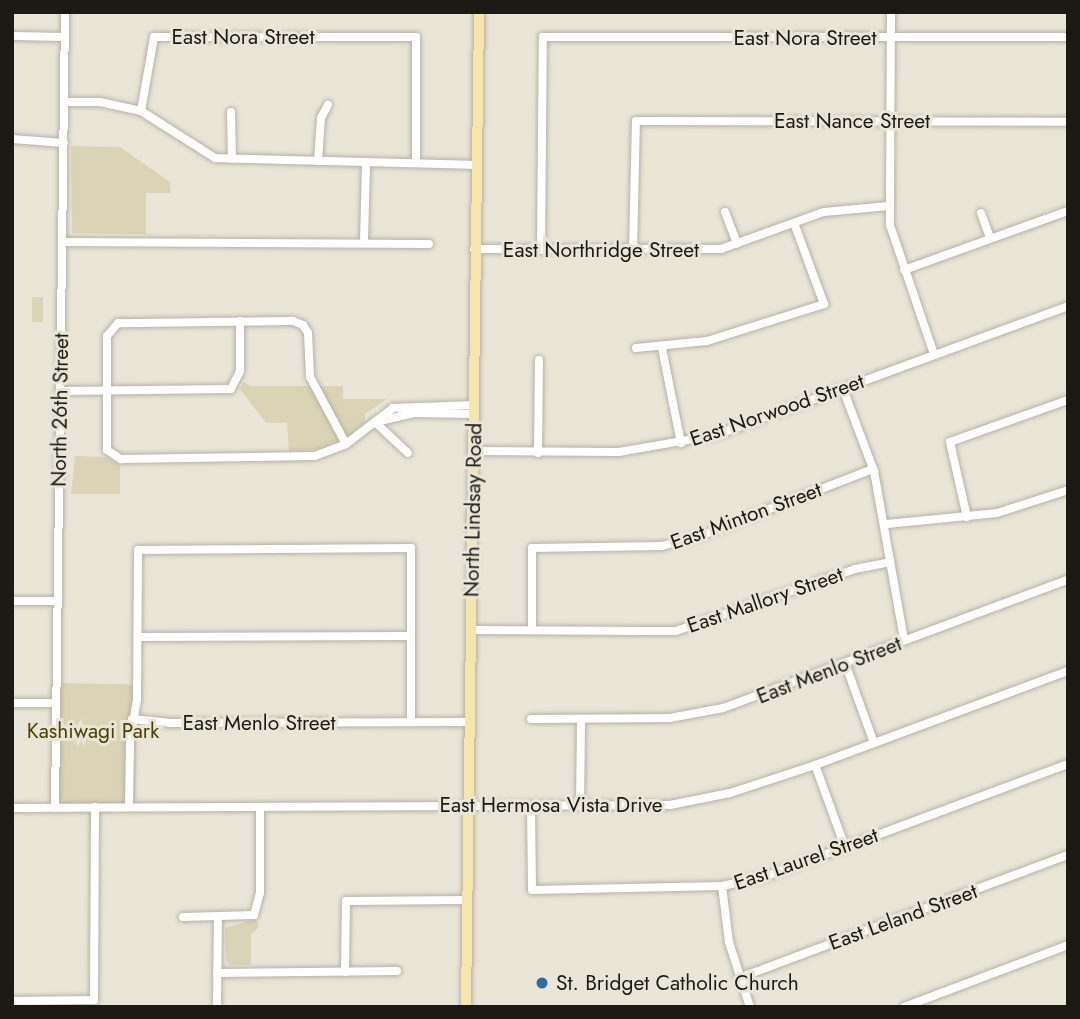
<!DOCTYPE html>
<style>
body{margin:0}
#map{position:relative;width:1080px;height:1019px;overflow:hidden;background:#e9e6d8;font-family:Jost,sans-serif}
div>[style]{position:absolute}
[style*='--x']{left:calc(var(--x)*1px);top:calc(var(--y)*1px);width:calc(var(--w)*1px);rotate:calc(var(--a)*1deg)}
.green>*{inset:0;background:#dad4b5;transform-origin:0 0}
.roads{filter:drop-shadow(0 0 2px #b5b2a5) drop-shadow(0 0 2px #b5b2a5)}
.minor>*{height:8px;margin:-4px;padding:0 4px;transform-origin:4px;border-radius:4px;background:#fff}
.major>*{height:10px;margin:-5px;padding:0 5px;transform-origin:5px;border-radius:5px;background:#f5e7ac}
.dots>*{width:19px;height:19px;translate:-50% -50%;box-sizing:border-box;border:4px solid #e9e6d8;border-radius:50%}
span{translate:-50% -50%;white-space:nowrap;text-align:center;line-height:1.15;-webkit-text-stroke:6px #e9e6d8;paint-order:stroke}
.street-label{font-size:21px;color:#1a1914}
.park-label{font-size:21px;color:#4d4000}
.poi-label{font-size:21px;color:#1a1914}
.left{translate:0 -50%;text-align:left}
.frame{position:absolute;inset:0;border:14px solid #1a1914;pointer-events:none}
</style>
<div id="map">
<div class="green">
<div style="clip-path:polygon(71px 146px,120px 147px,170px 182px,171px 193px,146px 193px,146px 234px,72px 233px)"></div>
<div style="left:32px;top:297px;width:11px;height:25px"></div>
<div style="clip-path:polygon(244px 382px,251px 386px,343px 386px,343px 399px,387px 399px,365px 414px,365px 422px,349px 436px,318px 449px,289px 452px,287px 423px,266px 423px,240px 389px)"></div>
<div style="clip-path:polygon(75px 456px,106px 457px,120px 465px,120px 494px,71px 494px)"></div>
<div style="left:56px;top:683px;width:81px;height:125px;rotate:1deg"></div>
<div style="clip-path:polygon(256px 919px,259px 927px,251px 934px,251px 965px,230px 965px,226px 961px,225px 928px)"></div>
</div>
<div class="roads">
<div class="minor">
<div style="--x:891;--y:12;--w:213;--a:90.3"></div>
<div style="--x:890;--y:225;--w:136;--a:71.2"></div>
<div style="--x:12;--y:36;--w:52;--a:1.1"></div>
<div style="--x:64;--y:102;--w:36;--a:0"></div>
<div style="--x:100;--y:102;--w:42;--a:12.4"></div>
<div style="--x:141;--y:111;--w:88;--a:32.4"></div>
<div style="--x:215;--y:158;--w:260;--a:1.5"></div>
<div style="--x:141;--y:111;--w:75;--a:-80"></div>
<div style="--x:154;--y:37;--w:262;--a:0"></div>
<div style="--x:416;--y:37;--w:126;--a:90"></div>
<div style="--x:231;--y:112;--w:47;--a:88.8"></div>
<div style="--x:12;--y:139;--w:52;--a:4.4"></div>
<div style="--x:318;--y:161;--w:43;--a:-86"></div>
<div style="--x:321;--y:118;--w:15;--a:-62"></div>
<div style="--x:725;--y:212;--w:34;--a:69"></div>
<div style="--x:981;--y:213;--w:27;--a:70"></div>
<div style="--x:364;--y:241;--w:78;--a:-88.5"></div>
<div style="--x:63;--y:242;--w:366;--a:0.3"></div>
<div style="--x:474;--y:249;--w:247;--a:0"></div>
<div style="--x:721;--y:249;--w:109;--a:-19.8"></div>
<div style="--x:824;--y:212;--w:65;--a:-5.3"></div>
<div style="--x:541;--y:250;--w:213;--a:-89.5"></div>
<div style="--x:543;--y:37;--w:525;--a:0"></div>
<div style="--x:633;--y:251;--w:130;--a:-88.7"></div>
<div style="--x:636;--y:121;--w:432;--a:0.1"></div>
<div style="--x:904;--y:270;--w:174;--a:-19.8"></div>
<div style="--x:636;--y:348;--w:71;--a:-5.6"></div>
<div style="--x:707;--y:341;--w:123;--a:-17.5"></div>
<div style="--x:824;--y:304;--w:86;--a:-110.3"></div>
<div style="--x:662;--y:348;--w:97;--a:78.7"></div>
<div style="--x:843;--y:389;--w:88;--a:69.3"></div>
<div style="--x:874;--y:471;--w:172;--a:79.9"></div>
<div style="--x:61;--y:391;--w:170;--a:-0.7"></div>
<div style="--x:231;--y:389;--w:20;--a:-63"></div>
<div style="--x:240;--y:371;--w:50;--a:-90"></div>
<div style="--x:375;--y:422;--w:40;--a:-13"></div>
<div style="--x:414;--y:413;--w:60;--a:1"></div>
<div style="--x:375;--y:422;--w:45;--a:43.2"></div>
<div style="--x:346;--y:444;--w:76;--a:-118.2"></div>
<div style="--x:310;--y:377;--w:44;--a:-92.6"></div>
<div style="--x:308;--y:333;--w:9;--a:-122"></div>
<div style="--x:303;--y:325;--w:11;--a:-158"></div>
<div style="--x:293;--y:321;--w:175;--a:179.3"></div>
<div style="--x:118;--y:323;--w:17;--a:130"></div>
<div style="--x:107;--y:336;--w:114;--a:90"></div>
<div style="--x:107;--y:450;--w:17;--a:33"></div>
<div style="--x:121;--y:459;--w:194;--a:-0.9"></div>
<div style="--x:315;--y:456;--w:33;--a:-21"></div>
<div style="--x:346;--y:444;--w:59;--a:-37.5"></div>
<div style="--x:393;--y:408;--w:81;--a:-2.1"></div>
<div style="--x:473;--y:451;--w:146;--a:0.4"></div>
<div style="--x:619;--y:452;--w:98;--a:-9.9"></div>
<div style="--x:716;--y:435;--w:375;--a:-20.1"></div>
<div style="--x:538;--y:453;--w:93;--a:-89.4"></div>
<div style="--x:967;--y:517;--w:77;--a:-102.8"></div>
<div style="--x:950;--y:442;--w:125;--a:-19.6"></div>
<div style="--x:887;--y:524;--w:111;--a:-5.7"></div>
<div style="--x:997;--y:513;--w:75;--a:-17.9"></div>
<div style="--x:12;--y:601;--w:45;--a:0"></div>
<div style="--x:472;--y:630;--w:204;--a:0.3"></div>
<div style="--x:676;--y:631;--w:189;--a:-19.1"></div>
<div style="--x:855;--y:569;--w:36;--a:-11"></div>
<div style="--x:532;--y:630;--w:82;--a:-90"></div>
<div style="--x:532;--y:548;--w:130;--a:-0.9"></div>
<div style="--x:662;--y:546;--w:39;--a:-15"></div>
<div style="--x:700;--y:536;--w:186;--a:-21.2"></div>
<div style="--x:138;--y:637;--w:273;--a:-0.2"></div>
<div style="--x:845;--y:663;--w:85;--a:70.1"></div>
<div style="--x:12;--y:703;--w:44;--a:0"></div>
<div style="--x:132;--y:719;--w:39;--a:6"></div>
<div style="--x:171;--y:723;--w:299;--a:-0.2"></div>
<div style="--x:531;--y:719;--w:139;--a:-0.4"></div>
<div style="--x:670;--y:718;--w:54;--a:-10.7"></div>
<div style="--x:723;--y:708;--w:368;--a:-20.4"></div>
<div style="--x:815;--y:765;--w:87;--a:69.9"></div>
<div style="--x:531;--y:806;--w:84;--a:89.3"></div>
<div style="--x:532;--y:890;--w:190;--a:-1.2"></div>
<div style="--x:722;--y:886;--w:43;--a:-12.1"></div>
<div style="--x:764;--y:877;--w:324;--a:-20.4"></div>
<div style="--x:580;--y:806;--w:87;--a:-89.3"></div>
<div style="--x:129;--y:807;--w:67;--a:-89.1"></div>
<div style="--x:130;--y:740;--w:41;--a:-80.1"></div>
<div style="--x:137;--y:700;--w:150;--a:-89.6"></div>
<div style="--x:138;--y:550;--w:273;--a:-0.4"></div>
<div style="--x:411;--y:548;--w:174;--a:90"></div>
<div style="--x:12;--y:808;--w:658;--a:-0.26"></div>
<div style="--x:670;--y:805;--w:61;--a:-11.3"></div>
<div style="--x:730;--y:793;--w:89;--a:-18.2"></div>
<div style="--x:815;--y:765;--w:270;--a:-20.4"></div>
<div style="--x:55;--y:808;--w:796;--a:-89.28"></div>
<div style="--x:722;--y:886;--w:56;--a:82.9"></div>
<div style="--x:729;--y:942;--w:68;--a:72.1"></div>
<div style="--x:183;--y:917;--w:71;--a:-1.6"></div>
<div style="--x:254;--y:915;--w:23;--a:-75"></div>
<div style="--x:260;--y:893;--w:86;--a:-90"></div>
<div style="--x:345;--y:972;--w:71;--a:-89.2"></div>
<div style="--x:346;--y:901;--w:120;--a:-0.5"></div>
<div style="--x:217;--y:973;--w:180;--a:-0.6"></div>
<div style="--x:739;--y:978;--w:351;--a:-20.5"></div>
<div style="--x:12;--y:1001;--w:82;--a:-0.7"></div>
<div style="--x:94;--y:1000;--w:193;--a:-89.7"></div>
<div style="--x:217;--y:1007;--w:89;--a:-89.4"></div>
<div style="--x:904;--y:1007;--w:175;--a:-20.7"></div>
</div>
<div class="major">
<div style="--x:466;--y:1007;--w:995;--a:-89.25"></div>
</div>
</div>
<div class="dots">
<div style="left:542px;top:983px;background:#2b6da2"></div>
</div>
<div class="street-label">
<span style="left:243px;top:37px">East Nora Street</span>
<span style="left:805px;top:38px">East Nora Street</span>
<span style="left:852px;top:121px">East Nance Street</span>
<span style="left:601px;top:250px">East Northridge Street</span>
<span style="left:60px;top:410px;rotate:-89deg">North 26th Street</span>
<span style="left:777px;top:410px;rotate:-19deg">East Norwood Street</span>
<span style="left:473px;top:510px;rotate:-89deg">North Lindsay Road</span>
<span style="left:746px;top:516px;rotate:-20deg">East Minton Street</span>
<span style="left:765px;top:600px;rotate:-19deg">East Mallory Street</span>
<span style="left:829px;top:670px;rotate:-21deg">East Menlo Street</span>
<span style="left:259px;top:723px">East Menlo Street</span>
<span style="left:551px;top:805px">East Hermosa Vista Drive</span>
<span style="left:806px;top:859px;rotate:-19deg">East Laurel Street</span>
<span style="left:903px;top:917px;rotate:-20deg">East Leland Street</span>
</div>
<div class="park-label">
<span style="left:93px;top:731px">Kashiwagi Park</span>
</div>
<div class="poi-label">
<span class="left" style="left:556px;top:983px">St. Bridget Catholic Church</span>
</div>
<div class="frame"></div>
</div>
